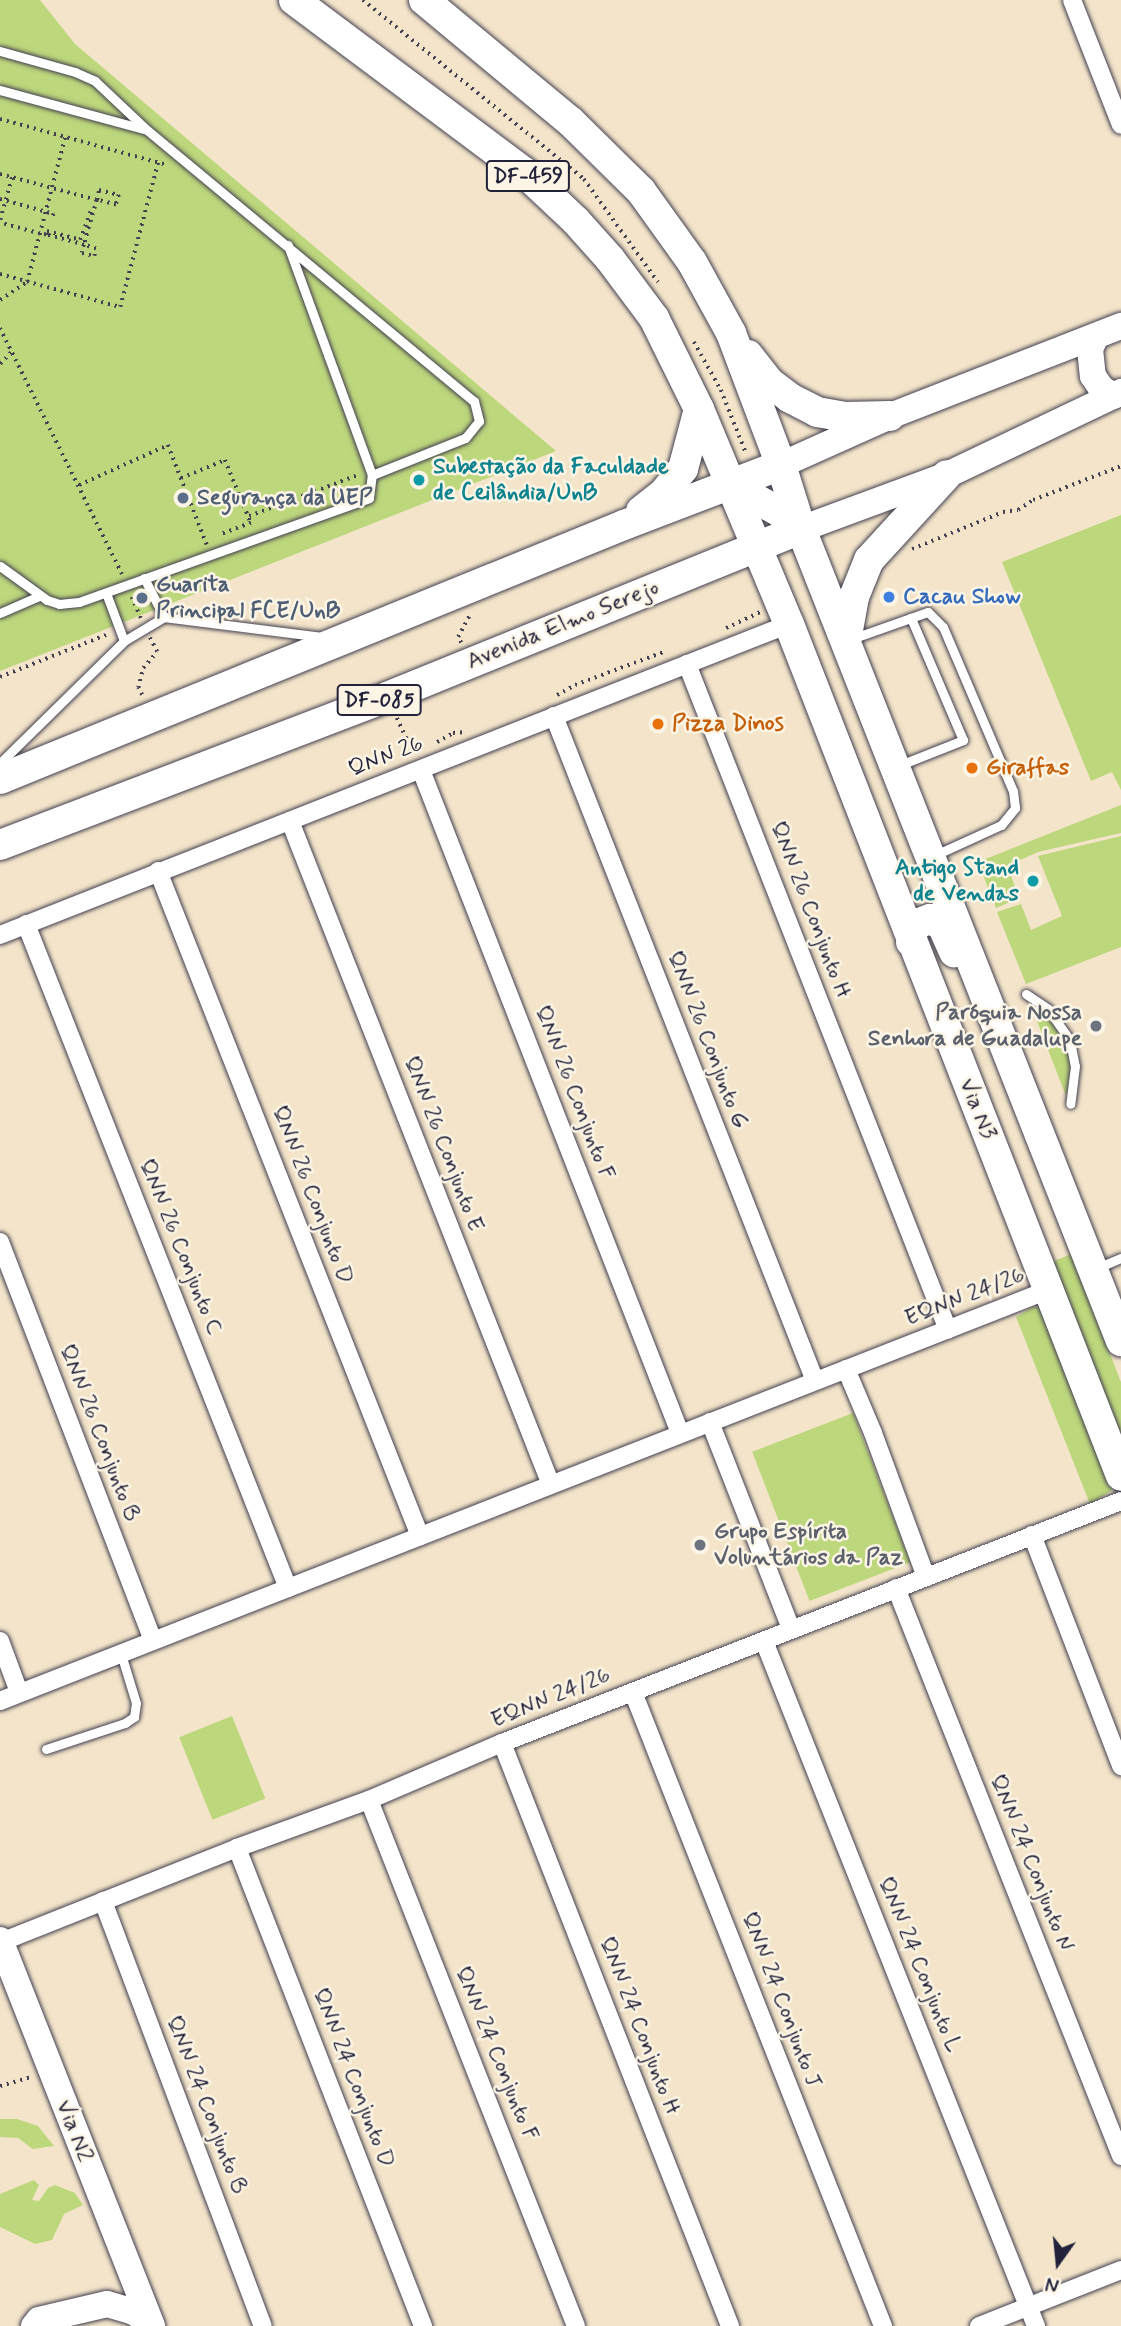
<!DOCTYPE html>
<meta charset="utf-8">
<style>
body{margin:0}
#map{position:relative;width:1121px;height:2326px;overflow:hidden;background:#f4e5ca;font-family:Mynerve,sans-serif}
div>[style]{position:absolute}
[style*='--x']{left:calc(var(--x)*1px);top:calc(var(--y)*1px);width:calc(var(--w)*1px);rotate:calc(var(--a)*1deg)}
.green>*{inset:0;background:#bdd77c;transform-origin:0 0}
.path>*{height:3.5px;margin-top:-1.75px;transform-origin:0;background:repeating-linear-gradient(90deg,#423f50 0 2px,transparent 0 7px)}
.roads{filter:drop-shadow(0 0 2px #423f50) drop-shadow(0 0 2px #423f50)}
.service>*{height:9px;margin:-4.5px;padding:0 4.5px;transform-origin:4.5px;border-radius:4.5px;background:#fff}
.minor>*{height:18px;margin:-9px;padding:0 9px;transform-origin:9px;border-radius:9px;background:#fff}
.secondary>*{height:26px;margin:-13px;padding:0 13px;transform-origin:13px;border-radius:13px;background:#fff}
.primary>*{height:30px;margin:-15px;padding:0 15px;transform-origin:15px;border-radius:15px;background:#fff}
.dots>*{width:19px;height:19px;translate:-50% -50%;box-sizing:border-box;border:4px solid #fcf5e5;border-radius:50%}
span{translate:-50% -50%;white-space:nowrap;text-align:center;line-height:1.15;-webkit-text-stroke:5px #fcf5e5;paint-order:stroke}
.shield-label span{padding:2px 5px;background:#fcf5e5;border:2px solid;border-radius:5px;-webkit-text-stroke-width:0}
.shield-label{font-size:21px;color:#22223b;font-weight:700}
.culture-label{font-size:23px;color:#0d838f;font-weight:700}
.left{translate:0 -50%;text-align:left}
.right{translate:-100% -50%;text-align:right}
.service-label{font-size:23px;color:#4e5e75;font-weight:700}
.shop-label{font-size:23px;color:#366cbe;font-weight:700}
.street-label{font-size:23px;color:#22223b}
.food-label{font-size:23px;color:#c56008;font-weight:700}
.worship-label{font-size:23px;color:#5b616d;font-weight:700}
.north{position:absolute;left:1023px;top:2228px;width:70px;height:70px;-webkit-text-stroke:5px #fcf5e5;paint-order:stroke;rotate:195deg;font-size:19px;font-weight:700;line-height:28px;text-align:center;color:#22223b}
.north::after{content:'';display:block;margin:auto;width:24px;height:32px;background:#22223b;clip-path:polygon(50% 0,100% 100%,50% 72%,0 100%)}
</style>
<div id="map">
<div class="green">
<div style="clip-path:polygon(0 0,40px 0,75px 44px,556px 451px,0 671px)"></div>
<div style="clip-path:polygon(1121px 515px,1121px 790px,1112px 772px,1091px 781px,1002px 562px)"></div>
<div style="clip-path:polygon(1121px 805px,1121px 833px,1038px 852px,1014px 863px,1018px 873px,1011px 876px,1019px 898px,996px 908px,978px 862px)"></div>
<div style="clip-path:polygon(1121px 836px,1121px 947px,1026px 984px,997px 912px,1021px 904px,1031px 930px,1062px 916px,1038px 856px)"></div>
<div style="clip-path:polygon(1030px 1003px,1047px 1012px,1063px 1034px,1072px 1059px,1066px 1096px)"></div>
<div style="clip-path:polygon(1071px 1254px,1121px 1382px,1121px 1438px,1052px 1262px)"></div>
<div style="clip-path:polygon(1033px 1307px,1039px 1307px,1113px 1486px,1111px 1491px,1090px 1504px,1016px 1317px)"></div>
<div style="left:853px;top:1413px;width:160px;height:108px;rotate:69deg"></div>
<div style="left:232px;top:1716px;width:89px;height:57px;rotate:68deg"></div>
<div style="clip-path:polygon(0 2119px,17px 2119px,38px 2126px,54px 2146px,33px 2149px,18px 2138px,0 2137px)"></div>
<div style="clip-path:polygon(34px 2180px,39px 2185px,32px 2200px,39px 2201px,48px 2188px,55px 2185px,75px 2193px,83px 2205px,64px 2214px,52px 2240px,35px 2244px,0 2227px,0 2194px)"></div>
</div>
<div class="path">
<div style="--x:363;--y:0;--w:284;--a:39"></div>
<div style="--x:584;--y:179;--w:127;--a:54.3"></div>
<div style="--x:0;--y:119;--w:173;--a:15.4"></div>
<div style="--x:0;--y:174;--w:100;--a:15"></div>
<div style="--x:97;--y:200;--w:47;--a:106.1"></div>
<div style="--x:84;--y:245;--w:8;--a:104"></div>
<div style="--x:82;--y:253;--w:12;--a:14"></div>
<div style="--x:94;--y:256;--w:7;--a:-74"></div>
<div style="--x:96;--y:249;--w:13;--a:-162"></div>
<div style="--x:84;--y:245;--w:39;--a:-165"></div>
<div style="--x:46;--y:235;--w:6;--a:-171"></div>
<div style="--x:40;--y:234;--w:41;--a:-164.6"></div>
<div style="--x:99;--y:190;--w:21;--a:14"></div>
<div style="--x:119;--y:195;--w:10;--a:107"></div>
<div style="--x:116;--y:205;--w:20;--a:-165"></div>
<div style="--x:97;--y:200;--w:10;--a:-79"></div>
<div style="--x:0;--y:199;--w:56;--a:15.5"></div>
<div style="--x:54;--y:214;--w:4;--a:117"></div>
<div style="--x:0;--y:220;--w:45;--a:-74.4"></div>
<div style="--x:46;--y:235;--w:4;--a:-76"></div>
<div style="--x:47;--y:231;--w:34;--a:15"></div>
<div style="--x:80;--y:240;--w:32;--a:-70"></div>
<div style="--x:0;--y:274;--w:124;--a:15.4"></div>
<div style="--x:120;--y:307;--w:150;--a:-75.3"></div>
<div style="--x:0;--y:300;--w:32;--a:-34"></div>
<div style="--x:27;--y:282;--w:150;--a:-75.3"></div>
<div style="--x:0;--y:328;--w:275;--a:63.6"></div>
<div style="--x:694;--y:342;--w:55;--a:60.6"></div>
<div style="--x:721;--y:390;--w:68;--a:68.4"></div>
<div style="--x:0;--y:364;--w:18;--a:-47"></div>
<div style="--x:181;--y:478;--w:48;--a:-22.2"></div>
<div style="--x:225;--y:460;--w:68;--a:67.6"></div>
<div style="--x:251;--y:523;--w:33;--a:159"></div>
<div style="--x:79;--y:485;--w:98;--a:-24.2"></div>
<div style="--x:168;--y:445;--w:107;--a:68.7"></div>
<div style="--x:249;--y:516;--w:116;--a:-20.6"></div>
<div style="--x:912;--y:549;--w:98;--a:-22.1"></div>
<div style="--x:1003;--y:512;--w:15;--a:-8"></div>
<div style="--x:1018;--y:510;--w:18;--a:-34"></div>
<div style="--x:1033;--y:500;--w:94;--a:-21.1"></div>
<div style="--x:132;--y:597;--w:23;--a:67"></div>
<div style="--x:726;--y:628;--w:38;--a:-25"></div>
<div style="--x:461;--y:643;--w:7;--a:-117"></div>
<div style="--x:458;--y:637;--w:27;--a:-62"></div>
<div style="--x:0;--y:677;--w:116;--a:-21.7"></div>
<div style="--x:142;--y:695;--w:8;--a:-120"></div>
<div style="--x:138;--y:688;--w:21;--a:-76"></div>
<div style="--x:143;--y:668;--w:21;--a:-49"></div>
<div style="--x:157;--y:652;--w:16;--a:-117"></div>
<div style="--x:557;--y:695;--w:21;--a:-29"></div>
<div style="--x:575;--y:685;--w:97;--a:-20.5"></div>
<div style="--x:397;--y:718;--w:40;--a:65"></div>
<div style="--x:437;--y:742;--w:18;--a:-29"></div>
<div style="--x:453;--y:733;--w:13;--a:-4"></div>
<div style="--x:0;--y:2086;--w:33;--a:-16"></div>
</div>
<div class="roads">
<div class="service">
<div style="--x:0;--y:51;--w:78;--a:15.6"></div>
<div style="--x:75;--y:72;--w:22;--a:24"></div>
<div style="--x:95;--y:81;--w:71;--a:43.3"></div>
<div style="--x:147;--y:130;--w:425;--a:39.7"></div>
<div style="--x:474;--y:401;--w:21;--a:76"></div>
<div style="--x:479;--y:421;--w:22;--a:129"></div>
<div style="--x:465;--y:438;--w:100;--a:158.3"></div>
<div style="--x:0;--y:90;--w:149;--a:15.2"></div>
<div style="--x:0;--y:566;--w:58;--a:35.9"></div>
<div style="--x:47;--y:600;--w:13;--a:18"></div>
<div style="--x:59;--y:604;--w:20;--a:-6"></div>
<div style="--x:79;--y:602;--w:308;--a:-19.7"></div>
<div style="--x:369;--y:498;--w:23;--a:-83"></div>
<div style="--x:372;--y:475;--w:245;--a:-110.1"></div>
<div style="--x:144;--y:578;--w:44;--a:62.9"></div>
<div style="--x:106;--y:593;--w:51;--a:69.4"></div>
<div style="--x:0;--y:613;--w:43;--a:-23.6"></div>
<div style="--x:854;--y:638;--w:78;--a:-19.4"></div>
<div style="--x:928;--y:612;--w:21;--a:45"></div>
<div style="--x:943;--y:627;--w:178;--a:66.9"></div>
<div style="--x:1013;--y:791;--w:17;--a:83"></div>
<div style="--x:1015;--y:808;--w:22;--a:129"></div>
<div style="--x:1001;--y:825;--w:75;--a:155.5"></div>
<div style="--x:0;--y:763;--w:174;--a:-44.5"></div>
<div style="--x:124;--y:641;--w:47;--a:-31"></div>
<div style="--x:164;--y:617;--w:159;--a:7.2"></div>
<div style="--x:900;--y:765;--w:68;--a:-21.6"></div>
<div style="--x:963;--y:740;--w:133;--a:-113.1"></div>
<div style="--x:1026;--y:994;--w:27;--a:34"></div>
<div style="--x:1048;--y:1009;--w:39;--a:55"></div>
<div style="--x:1070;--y:1041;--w:25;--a:79"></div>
<div style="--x:1075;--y:1066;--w:38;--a:97"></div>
<div style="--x:1097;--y:1268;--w:26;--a:-23"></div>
<div style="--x:46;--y:1749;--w:83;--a:-18.2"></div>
<div style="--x:125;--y:1723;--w:11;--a:-34"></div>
<div style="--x:134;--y:1717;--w:14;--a:-82"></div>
<div style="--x:136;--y:1703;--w:51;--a:-107"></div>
</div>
<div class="minor">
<div style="--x:1072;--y:0;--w:134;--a:68.6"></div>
<div style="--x:687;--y:664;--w:715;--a:68.6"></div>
<div style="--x:554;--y:716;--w:714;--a:68.57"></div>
<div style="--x:421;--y:770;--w:712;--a:68.66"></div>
<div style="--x:290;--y:821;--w:713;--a:68.54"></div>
<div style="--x:158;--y:871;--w:715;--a:68.5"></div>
<div style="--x:26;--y:924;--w:714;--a:68.47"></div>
<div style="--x:0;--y:935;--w:848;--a:-21.51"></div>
<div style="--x:0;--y:1242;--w:427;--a:69"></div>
<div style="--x:846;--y:1369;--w:69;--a:67.1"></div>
<div style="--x:873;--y:1433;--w:153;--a:69.8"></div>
<div style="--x:710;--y:1422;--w:222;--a:68.6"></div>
<div style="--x:1032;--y:1535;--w:248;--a:68.9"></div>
<div style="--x:896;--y:1588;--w:611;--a:68.39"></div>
<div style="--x:0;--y:1641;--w:54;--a:69.6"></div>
<div style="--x:764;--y:1641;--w:737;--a:68.34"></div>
<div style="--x:633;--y:1692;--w:682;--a:68.48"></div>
<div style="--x:0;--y:1701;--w:1126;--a:-21.41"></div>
<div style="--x:502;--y:1743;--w:626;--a:68.64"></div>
<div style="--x:369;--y:1800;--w:565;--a:68.52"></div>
<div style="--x:237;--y:1848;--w:513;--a:68.74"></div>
<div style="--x:103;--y:1901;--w:454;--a:69.4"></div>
<div style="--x:1;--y:1942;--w:254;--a:-21.7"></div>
<div style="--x:237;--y:1848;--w:140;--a:-20"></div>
<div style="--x:369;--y:1800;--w:145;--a:-23.2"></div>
<div style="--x:502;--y:1743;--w:665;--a:-21.35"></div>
<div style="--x:979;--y:2326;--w:153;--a:-21.5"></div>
</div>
<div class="secondary">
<div style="--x:1096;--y:336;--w:14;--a:115"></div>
<div style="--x:1090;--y:349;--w:27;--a:84"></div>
<div style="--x:1093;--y:376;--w:14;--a:56"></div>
<div style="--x:1101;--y:388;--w:15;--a:32"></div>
<div style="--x:781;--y:465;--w:120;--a:-24.2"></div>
<div style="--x:890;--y:416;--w:248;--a:-21.3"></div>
<div style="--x:801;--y:529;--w:156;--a:-20.3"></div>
<div style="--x:947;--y:475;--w:193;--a:-25.5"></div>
<div style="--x:0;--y:1940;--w:415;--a:68.5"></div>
<div style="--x:34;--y:2326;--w:8;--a:-50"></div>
<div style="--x:39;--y:2320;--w:70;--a:-13.2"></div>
<div style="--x:107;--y:2304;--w:26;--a:16"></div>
<div style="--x:132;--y:2311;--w:21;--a:31"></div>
</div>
<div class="primary">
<div style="--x:294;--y:0;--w:287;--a:36.8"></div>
<div style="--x:524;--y:172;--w:71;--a:43.3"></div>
<div style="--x:576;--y:221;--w:51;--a:48.2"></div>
<div style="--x:610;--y:259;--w:74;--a:53.3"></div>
<div style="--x:654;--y:318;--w:102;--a:63.7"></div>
<div style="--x:699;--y:409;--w:233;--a:67.3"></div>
<div style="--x:789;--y:624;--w:914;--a:68.71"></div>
<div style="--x:424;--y:0;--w:190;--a:39.7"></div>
<div style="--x:570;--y:121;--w:100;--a:44.6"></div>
<div style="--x:641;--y:191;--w:87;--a:54.3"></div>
<div style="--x:692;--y:262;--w:81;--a:61.2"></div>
<div style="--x:731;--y:333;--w:141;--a:69.3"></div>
<div style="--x:781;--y:465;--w:67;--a:72.6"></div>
<div style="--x:801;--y:529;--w:873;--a:68.49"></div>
<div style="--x:748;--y:355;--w:34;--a:52"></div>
<div style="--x:769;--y:382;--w:26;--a:37"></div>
<div style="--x:790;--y:398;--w:30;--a:27"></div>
<div style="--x:817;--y:412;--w:29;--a:10"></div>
<div style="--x:846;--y:417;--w:44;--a:-1.3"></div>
<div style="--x:730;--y:485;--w:57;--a:28.4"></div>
<div style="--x:780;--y:512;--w:27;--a:39"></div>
<div style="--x:641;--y:511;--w:29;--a:-38"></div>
<div style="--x:664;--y:493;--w:31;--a:-52"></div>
<div style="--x:683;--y:469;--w:62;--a:-75.1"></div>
<div style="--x:846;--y:641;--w:45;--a:-79.7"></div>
<div style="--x:854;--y:597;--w:40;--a:-68"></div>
<div style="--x:869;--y:560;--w:115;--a:-47.5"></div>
<div style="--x:0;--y:779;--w:674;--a:-22.15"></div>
<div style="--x:624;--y:525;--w:168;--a:-20.9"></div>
<div style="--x:0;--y:845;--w:414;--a:-20.9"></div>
<div style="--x:387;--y:697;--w:447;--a:-22.1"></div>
<div style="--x:911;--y:942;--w:17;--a:-80"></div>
<div style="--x:914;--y:925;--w:17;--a:-21"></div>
<div style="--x:930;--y:919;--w:13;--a:27"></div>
<div style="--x:942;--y:925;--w:30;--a:66"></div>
</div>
</div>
<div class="dots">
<div style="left:419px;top:480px;background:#0f9aa8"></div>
<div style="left:183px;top:498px;background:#5c6f8a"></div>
<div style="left:889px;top:597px;background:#3f7fe0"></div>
<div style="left:142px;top:598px;background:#5c6f8a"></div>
<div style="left:658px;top:724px;background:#e8710a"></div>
<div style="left:972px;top:768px;background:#e8710a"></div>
<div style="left:1033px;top:881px;background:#0f9aa8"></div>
<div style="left:1096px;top:1026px;background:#6b7280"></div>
<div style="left:700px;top:1545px;background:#6b7280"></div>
</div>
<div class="shield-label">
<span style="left:528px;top:176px">DF-459</span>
<span style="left:379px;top:700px">DF-085</span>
</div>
<div class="culture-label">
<span class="left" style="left:433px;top:480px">Subestação da Faculdade<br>de Ceilândia/UnB</span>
<span class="right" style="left:1019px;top:881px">Antigo Stand<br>de Vendas</span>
</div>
<div class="service-label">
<span class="left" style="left:197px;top:498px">Segurança da UEP</span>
<span class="left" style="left:156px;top:598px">Guarita<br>Principal FCE/UnB</span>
</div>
<div class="shop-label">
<span class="left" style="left:903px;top:597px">Cacau Show</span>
</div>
<div class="street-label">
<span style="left:563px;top:625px;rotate:-22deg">Avenida Elmo Serejo</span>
<span style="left:386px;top:757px;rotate:-21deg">QNN 26</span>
<span style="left:810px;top:910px;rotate:69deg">QNN 26 Conjunto H</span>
<span style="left:707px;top:1040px;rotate:69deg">QNN 26 Conjunto G</span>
<span style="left:574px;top:1093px;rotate:69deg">QNN 26 Conjunto F</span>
<span style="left:977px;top:1109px;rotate:68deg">Via N3</span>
<span style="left:443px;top:1144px;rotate:69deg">QNN 26 Conjunto E</span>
<span style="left:312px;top:1195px;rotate:69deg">QNN 26 Conjunto D</span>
<span style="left:180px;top:1247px;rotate:68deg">QNN 26 Conjunto C</span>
<span style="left:965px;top:1297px;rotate:-21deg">EQNN 24/26</span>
<span style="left:99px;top:1433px;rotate:69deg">QNN 26 Conjunto B</span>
<span style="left:551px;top:1698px;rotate:-22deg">EQNN 24/26</span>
<span style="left:1031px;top:1863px;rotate:68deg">QNN 24 Conjunto N</span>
<span style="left:919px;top:1965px;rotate:68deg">QNN 24 Conjunto L</span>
<span style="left:781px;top:2000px;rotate:69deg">QNN 24 Conjunto J</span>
<span style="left:639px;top:2026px;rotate:69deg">QNN 24 Conjunto H</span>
<span style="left:496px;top:2054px;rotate:68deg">QNN 24 Conjunto F</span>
<span style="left:353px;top:2078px;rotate:69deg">QNN 24 Conjunto D</span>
<span style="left:206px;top:2105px;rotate:69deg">QNN 24 Conjunto B</span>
<span style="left:74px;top:2131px;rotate:68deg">Via N2</span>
</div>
<div class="food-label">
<span class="left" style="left:672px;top:724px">Pizza Dinos</span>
<span class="left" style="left:986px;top:768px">Giraffas</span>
</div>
<div class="worship-label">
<span class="right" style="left:1082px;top:1026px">Paróquia Nossa<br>Senhora de Guadalupe</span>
<span class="left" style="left:714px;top:1545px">Grupo Espírita<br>Voluntários da Paz</span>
</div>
<div class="north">N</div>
</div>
